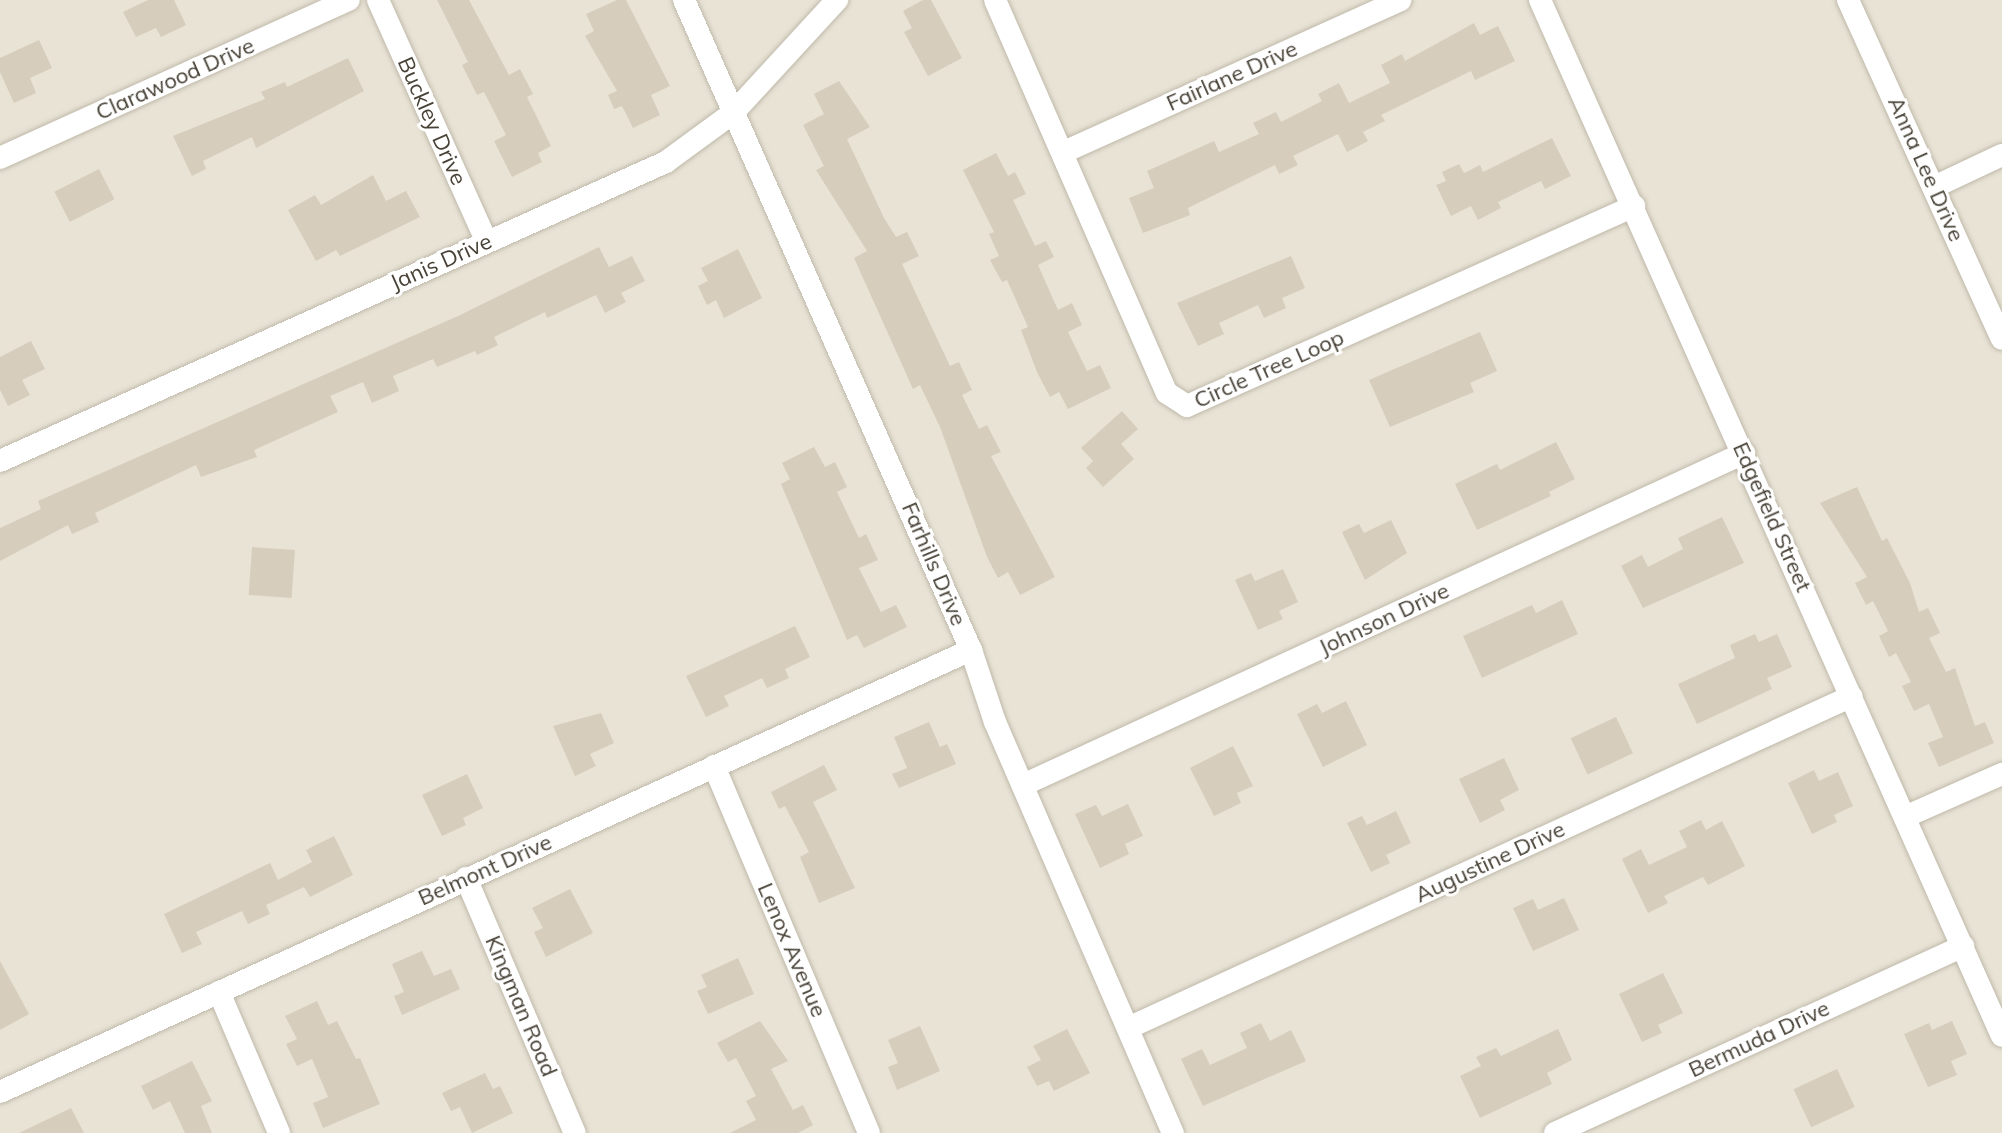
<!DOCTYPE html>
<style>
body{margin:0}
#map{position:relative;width:2002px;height:1133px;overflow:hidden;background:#f4f1e7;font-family:Mulish,sans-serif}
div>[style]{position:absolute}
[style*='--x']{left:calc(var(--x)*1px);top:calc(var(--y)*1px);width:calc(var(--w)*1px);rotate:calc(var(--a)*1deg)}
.residential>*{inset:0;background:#e8e3d5;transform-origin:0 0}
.building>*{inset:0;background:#d6cdbd;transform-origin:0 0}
.roads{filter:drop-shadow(0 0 2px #bfb9aa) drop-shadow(0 0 2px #bfb9aa)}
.minor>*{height:22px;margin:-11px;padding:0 11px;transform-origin:11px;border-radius:11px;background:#fff}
span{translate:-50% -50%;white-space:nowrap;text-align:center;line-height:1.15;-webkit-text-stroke:6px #fff;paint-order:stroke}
.street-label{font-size:22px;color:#474136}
</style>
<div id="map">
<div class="residential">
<div style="left:0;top:0;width:2002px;height:1133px"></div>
</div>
<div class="building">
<div style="clip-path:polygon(148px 0,174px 0,186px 25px,161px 37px,156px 28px,136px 37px,123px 12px)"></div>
<div style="clip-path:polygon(437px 0,469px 0,509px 75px,520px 69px,533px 94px,527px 97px,551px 146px,538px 153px,542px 162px,512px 177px,494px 141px,506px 135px,484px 92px,477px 95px,462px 65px,468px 62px)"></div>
<div style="clip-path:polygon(617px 0,626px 0,670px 86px,651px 95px,660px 115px,633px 128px,622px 106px,614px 109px,608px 95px,617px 91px,585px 36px,594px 31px,586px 14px)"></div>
<div style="clip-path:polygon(923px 0,931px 0,962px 58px,928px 76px,904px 32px,912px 28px,903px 11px)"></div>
<div style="clip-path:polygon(1474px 23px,1480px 35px,1498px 26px,1515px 61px,1475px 80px,1471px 71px,1381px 115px,1385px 121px,1363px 132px,1368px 141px,1347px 152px,1338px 134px,1293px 156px,1298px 165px,1279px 174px,1275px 165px,1188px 208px,1190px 215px,1143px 233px,1129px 198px,1154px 188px,1147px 171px,1214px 141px,1219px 152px,1259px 134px,1253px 123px,1276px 112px,1281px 122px,1322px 101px,1318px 94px,1339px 83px,1349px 103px,1390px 83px,1381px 65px,1402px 54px,1405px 61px)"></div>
<div style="clip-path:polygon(39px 40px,52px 68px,30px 78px,36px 93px,14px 103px,0 72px,0 58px)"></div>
<div style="clip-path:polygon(348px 58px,364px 91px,256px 148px,252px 137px,203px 161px,206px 169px,192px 176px,173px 136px,265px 99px,261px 92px,285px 82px,287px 87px)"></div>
<div style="clip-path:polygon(839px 81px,870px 127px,847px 139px,884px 218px,896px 237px,907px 232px,919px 256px,902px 264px,950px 366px,959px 362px,972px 390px,962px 395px,979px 429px,987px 425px,1001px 452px,991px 456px,1055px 577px,1020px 595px,1008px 572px,998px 578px,987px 557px,940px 427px,920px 385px,913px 389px,854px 258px,867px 251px,816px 170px,824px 166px,803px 125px,824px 114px,814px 94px)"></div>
<div style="clip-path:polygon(1552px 138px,1571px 176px,1545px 189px,1541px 181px,1498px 202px,1501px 208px,1478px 220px,1471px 206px,1451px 216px,1436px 185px,1446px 181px,1442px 172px,1459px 164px,1464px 173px,1480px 165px,1483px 172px)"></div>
<div style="clip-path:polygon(996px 153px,1008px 176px,1015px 172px,1026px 194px,1013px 200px,1035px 246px,1046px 241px,1054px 257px,1038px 265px,1058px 310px,1072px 303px,1082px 325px,1068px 332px,1087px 371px,1100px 365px,1111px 388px,1068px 409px,1059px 392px,1050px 397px,1037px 372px,1021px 330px,1028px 327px,1007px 280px,1002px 282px,990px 260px,999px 256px,989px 234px,994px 232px,963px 170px)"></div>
<div style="left:99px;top:169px;width:34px;height:50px;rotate:63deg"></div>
<div style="clip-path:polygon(373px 175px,386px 201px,406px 191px,420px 217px,340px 256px,336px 250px,316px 261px,288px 210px,315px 195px,321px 205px)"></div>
<div style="clip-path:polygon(599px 247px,609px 267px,632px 256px,645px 281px,621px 293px,626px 302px,605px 313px,596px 295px,547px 318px,545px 312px,494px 337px,498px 345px,477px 355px,475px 351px,437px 367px,433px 359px,393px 376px,399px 391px,372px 403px,363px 382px,330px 396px,338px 412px,254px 450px,257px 457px,201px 477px,196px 465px,95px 513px,99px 522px,72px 534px,68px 525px,0 561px,0 528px,41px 509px,38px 501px,458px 316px)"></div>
<div style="clip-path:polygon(738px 249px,762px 298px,724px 318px,716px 300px,707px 305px,698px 286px,708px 281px,701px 268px)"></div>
<div style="clip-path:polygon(1291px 256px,1305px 288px,1282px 298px,1286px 308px,1264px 318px,1258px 305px,1219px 323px,1224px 334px,1198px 346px,1177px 303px)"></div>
<div style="clip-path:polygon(1480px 332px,1497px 371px,1470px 383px,1474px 392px,1390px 427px,1369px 380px)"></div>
<div style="clip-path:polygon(31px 341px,45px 369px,22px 380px,30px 395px,8px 406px,0 390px,0 357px)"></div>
<div style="clip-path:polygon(1122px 411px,1138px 429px,1121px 444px,1134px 459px,1103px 487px,1086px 468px,1093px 461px,1081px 448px)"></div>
<div style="clip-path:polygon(1556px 442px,1575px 479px,1549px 492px,1551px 496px,1477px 530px,1455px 484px,1497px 464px,1500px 470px)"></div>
<div style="clip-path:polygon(814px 447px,825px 467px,835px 462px,847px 487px,837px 492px,859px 538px,866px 534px,878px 560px,859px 568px,881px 612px,896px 605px,907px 627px,864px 648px,857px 635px,847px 640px,781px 484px,790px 479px,782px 463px)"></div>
<div style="clip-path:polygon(1857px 487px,1882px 541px,1887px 538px,1910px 583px,1919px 612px,1928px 608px,1940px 633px,1929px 638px,1946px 672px,1955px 668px,1975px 726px,1985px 722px,1994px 743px,1939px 767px,1928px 743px,1943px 737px,1929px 704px,1914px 711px,1902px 686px,1911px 682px,1896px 653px,1889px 657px,1879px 636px,1888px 631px,1873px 601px,1866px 605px,1855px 583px,1867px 577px,1820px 503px)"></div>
<div style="clip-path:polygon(1722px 517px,1744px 563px,1643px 608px,1621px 566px,1642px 555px,1648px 567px,1683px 549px,1678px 538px)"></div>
<div style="clip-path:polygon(1391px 520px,1407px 553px,1365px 580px,1342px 532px,1359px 524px,1364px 533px)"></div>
<div style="left:252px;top:547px;width:43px;height:48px;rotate:4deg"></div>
<div style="clip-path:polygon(1283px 569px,1298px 602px,1279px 611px,1283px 619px,1258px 630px,1235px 580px,1251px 573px,1255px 581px)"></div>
<div style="clip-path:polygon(1562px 600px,1578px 634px,1482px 678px,1463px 636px,1532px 605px,1536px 613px)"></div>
<div style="clip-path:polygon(795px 626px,810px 657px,785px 669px,789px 678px,767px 688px,762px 678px,724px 696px,729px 706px,706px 717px,686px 676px)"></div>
<div style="clip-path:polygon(1755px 634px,1759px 642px,1777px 634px,1792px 667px,1767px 678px,1772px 689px,1697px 724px,1678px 684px,1735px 658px,1730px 645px)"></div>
<div style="clip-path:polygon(1346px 701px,1367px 745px,1323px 767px,1297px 714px,1317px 704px,1322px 713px)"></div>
<div style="clip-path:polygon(601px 713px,614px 743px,590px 754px,596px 766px,575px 776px,553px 726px)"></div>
<div style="left:1616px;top:717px;width:40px;height:50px;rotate:65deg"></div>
<div style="clip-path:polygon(929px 722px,940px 747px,947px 744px,956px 764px,899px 788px,892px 774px,907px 768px,894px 737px)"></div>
<div style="clip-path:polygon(1233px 746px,1253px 786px,1237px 793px,1241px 803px,1214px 816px,1190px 768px)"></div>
<div style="clip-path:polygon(1504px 758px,1519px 790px,1500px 800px,1505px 810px,1480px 823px,1459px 779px)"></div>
<div style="clip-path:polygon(824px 765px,837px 790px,813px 802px,855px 888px,819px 903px,800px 857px,809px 852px,785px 806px,779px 809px,771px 792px)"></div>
<div style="clip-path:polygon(1814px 770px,1819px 781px,1838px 772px,1853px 806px,1834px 815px,1837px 822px,1812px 834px,1788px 783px)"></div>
<div style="clip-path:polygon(467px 774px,483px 808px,463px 818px,466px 825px,442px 836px,422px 795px)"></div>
<div style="clip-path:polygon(1128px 804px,1143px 836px,1125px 844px,1129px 854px,1100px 868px,1075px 814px,1096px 805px,1102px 816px)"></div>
<div style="clip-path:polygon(1396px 811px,1411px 843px,1386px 855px,1390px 863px,1371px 872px,1347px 823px,1362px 816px,1367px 825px)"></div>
<div style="clip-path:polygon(1701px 820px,1706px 830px,1722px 821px,1745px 866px,1708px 885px,1703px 877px,1664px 896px,1668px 903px,1648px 913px,1622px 859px,1641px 849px,1649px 865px,1687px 847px,1679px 831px)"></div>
<div style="clip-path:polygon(334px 836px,353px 875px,310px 897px,304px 887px,266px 905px,270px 914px,248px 924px,242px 911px,196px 932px,202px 944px,182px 953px,164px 914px,270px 863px,278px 880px,312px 862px,306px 850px)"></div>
<div style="clip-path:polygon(570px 889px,593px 933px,546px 957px,534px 932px,543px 928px,532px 908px)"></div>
<div style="clip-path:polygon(1564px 898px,1579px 930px,1533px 951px,1513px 908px,1533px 899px,1538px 910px)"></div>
<div style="clip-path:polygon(422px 951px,434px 976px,451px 969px,460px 989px,402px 1015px,394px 996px,404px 992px,392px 964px)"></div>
<div style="clip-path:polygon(738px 958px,754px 994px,708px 1014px,697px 991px,707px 987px,701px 975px)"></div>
<div style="clip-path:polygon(0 961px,29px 1014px,0 1030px)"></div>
<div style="clip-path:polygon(1663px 973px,1683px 1013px,1658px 1025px,1662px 1033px,1642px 1042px,1619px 994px)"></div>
<div style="clip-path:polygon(317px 1001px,328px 1025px,337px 1021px,356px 1059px,360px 1058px,380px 1104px,323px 1128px,313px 1103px,328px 1097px,312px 1059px,297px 1066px,286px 1044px,297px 1039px,285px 1016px)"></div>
<div style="clip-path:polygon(760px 1021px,788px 1061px,771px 1069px,793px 1110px,803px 1105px,813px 1125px,798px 1133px,730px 1133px,756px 1120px,746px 1101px,756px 1096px,736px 1058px,728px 1062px,717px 1043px)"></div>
<div style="clip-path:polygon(1952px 1021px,1967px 1054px,1951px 1061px,1957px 1075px,1928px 1087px,1904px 1034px,1929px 1023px,1932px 1030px)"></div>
<div style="clip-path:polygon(1261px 1023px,1270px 1041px,1291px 1030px,1306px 1061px,1203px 1106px,1181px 1059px,1202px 1049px,1210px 1065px,1247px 1048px,1240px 1033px)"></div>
<div style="clip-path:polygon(920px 1026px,940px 1071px,897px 1090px,888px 1067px,898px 1063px,888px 1040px)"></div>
<div style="clip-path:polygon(1067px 1029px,1090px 1073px,1054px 1091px,1049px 1081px,1037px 1086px,1027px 1067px,1041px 1060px,1033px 1046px)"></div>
<div style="clip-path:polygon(1558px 1029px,1572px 1060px,1547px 1073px,1552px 1084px,1480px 1118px,1460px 1076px,1481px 1066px,1476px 1057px,1496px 1048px,1501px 1056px)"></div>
<div style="clip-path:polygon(192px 1061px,212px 1101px,201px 1106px,212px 1133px,185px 1133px,170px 1101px,153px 1110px,141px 1086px)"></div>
<div style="left:1837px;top:1069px;width:42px;height:48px;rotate:65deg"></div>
<div style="clip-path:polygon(485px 1073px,493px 1089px,500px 1086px,513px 1113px,472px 1133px,460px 1107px,451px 1111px,442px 1093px)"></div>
<div style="clip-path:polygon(71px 1108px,84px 1133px,19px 1133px)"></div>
</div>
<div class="roads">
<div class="minor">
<div style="--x:378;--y:0;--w:265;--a:65.8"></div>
<div style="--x:684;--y:0;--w:711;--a:66.18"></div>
<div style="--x:971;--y:650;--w:76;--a:71.6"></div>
<div style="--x:995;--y:722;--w:448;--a:66.6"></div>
<div style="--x:995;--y:0;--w:429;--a:66.4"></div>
<div style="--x:1167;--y:393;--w:24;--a:33"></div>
<div style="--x:1187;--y:406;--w:490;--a:-24.1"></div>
<div style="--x:1540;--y:0;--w:1134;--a:65.97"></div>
<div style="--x:1848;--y:0;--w:372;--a:65.6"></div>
<div style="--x:1064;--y:152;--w:369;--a:-24.3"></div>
<div style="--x:0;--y:158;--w:383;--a:-24.4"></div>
<div style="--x:1934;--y:187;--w:75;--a:-25.2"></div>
<div style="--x:0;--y:461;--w:730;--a:-24.18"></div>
<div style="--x:666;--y:162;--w:83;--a:-36.2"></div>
<div style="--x:733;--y:113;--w:154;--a:-47.4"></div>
<div style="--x:714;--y:766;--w:398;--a:67.1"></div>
<div style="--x:1023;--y:785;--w:794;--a:-24.72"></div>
<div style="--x:1907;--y:816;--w:104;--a:-23.9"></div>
<div style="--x:466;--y:878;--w:277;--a:66.9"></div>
<div style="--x:219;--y:992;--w:153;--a:66.9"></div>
<div style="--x:1128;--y:1028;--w:796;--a:-24.63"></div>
<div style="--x:0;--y:1092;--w:1067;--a:-24.48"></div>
<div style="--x:1555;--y:1133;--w:449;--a:-24.6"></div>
</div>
</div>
<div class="street-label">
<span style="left:1232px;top:76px;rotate:-24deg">Fairlane Drive</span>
<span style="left:175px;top:79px;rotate:-24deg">Clarawood Drive</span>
<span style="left:432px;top:121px;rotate:66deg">Buckley Drive</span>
<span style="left:1926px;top:169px;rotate:66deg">Anna Lee Drive</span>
<span style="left:441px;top:262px;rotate:-24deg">Janis Drive</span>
<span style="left:1269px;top:369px;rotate:-24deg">Circle Tree Loop</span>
<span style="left:1772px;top:517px;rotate:66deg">Edgefield Street</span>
<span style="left:934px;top:564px;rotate:67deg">Farhills Drive</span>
<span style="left:1384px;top:619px;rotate:-25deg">Johnson Drive</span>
<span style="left:1490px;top:862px;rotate:-25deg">Augustine Drive</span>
<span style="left:485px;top:870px;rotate:-24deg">Belmont Drive</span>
<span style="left:792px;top:950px;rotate:67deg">Lenox Avenue</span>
<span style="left:521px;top:1006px;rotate:67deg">Kingman Road</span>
<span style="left:1759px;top:1039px;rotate:-25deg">Bermuda Drive</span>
</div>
</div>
